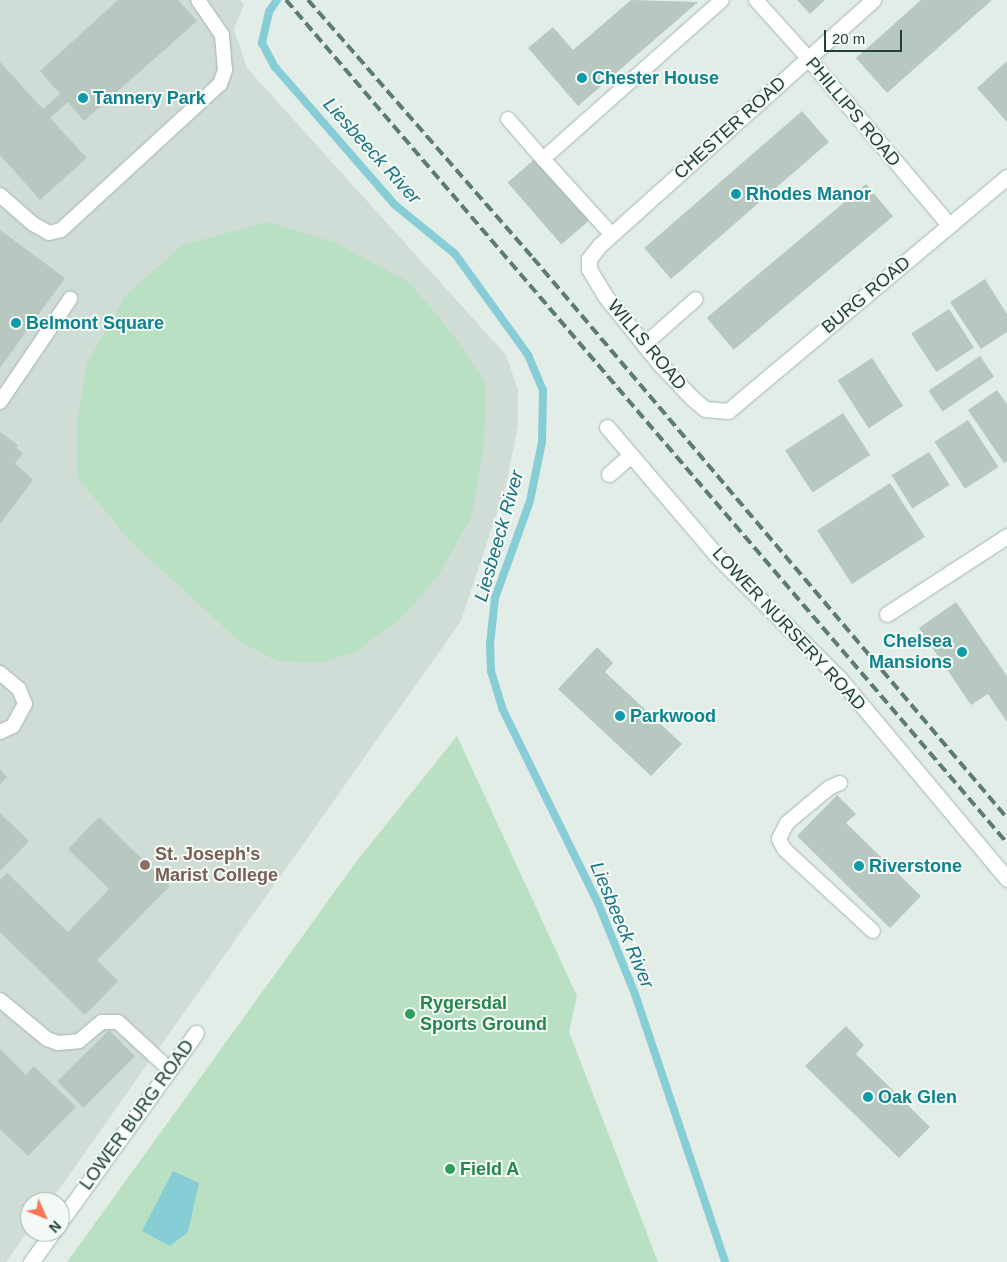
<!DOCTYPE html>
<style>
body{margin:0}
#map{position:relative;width:1007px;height:1262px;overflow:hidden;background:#e2ede8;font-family:Arial,sans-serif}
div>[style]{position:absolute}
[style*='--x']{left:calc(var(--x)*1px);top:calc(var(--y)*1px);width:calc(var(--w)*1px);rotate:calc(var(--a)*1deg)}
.built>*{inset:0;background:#d0ddd7}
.green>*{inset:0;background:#bae0c3}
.water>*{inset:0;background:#87cdd6}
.stream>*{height:8px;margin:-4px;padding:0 4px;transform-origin:4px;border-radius:4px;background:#87cdd6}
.building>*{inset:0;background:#b7c8c1;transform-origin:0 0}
.roads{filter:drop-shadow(0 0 1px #a4b6af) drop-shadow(0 0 1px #a4b6af)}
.lane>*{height:14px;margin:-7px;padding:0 7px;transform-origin:7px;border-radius:7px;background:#fff}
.street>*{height:15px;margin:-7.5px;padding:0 7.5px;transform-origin:7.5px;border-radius:7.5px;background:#fff}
.rail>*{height:4px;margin-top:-2px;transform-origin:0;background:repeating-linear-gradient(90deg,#5c7b71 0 10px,transparent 0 15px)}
.dots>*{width:14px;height:14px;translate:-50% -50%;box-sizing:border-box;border:2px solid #f3faf6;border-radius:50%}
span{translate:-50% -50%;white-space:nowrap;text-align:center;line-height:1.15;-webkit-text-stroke:4px #f3faf6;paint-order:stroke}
.culture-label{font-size:18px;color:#0d838f;font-weight:700}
.left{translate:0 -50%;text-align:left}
.right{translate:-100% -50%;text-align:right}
.street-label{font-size:18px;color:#214036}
.education-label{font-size:18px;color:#785e54;font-weight:700}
.leisure-label{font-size:18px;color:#27864d;font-weight:700}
.water-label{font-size:19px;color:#177380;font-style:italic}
.north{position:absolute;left:20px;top:1192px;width:50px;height:50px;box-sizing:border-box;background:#f3faf6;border:1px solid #9fb0a9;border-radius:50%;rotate:134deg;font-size:14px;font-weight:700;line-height:20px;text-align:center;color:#214036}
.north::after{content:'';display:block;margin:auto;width:18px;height:22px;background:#fa7554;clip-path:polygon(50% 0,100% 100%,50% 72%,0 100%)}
.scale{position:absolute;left:824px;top:30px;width:78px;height:22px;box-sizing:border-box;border:2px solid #214036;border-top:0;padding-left:6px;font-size:15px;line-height:18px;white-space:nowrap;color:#214036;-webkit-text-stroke:4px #f3faf6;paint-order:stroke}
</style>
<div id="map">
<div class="built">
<div style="clip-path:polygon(0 0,240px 0,244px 5px,234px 29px,247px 68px,506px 355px,518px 390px,518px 426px,506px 485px,461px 621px,50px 1202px,30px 1202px,30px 1229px,6px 1262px,0 1262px)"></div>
</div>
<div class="green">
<div style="clip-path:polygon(268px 222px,334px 242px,409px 282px,451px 332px,486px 384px,484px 446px,471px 518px,439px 574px,405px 615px,357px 651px,320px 663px,277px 661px,240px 642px,130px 541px,78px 478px,77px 422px,87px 363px,125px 296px,182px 245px)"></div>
<div style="clip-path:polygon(457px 736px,577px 996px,569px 1032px,658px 1262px,67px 1262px,356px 862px)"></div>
</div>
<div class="water">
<div style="clip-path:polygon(173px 1171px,199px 1183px,188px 1232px,170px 1246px,142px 1231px)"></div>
</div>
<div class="stream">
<div style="--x:277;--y:0;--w:14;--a:124"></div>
<div style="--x:269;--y:12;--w:32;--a:103"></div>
<div style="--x:262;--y:43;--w:27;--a:62"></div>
<div style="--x:275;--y:67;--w:183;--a:49"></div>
<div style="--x:395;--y:205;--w:77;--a:39.2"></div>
<div style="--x:455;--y:254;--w:125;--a:54.1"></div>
<div style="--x:528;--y:355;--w:38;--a:67"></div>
<div style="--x:543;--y:390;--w:52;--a:91.1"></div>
<div style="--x:542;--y:442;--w:60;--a:101.5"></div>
<div style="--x:530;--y:501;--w:103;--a:109.8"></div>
<div style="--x:495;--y:598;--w:46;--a:96.2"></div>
<div style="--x:490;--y:644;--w:27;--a:88"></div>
<div style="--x:491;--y:671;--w:39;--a:73"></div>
<div style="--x:502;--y:708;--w:217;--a:63.8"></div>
<div style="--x:598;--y:903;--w:98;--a:67.9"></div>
<div style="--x:635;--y:994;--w:283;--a:71.4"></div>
</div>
<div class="building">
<div style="clip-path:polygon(118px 0,178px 0,197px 21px,84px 121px,68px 102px,50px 118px,87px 158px,40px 200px,0 155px,0 62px,43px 109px,60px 94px,40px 71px)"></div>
<div style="clip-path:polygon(631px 0,698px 2px,578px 106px,528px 48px,553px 27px,573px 50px)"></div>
<div style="clip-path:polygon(797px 0,825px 0,810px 14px)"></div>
<div style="clip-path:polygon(921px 0,992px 0,887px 93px,856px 58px)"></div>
<div style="clip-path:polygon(1007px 61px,1007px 122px,977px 88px)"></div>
<div style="left:802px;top:111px;width:41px;height:209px;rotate:49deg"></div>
<div style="left:537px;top:157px;width:82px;height:39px;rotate:49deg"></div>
<div style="left:866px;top:184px;width:42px;height:208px;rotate:50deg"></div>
<div style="clip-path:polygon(0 230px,65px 278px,0 368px)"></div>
<div style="clip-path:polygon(985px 279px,1007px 314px,1007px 332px,981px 349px,950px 302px)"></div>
<div style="left:949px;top:309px;width:46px;height:45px;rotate:57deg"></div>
<div style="left:980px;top:356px;width:25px;height:62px;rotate:56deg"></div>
<div style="left:872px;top:358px;width:57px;height:41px;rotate:57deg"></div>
<div style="clip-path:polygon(997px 390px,1007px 404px,1007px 461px,1004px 463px,968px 410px)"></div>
<div style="left:843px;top:413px;width:50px;height:69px;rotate:57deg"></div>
<div style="left:968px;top:420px;width:56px;height:40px;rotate:57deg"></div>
<div style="clip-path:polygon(0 432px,18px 445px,16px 448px,23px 453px,15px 463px,33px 480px,0 524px)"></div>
<div style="left:929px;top:452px;width:39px;height:44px;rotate:58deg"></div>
<div style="left:890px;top:483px;width:64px;height:87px;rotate:57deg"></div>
<div style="clip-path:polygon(956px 602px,1007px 676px,1007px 722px,988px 694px,971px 705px,919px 628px)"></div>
<div style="clip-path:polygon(597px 647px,613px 663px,605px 672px,682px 744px,651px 776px,558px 689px)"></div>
<div style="clip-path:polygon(0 770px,7px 777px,0 784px)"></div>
<div style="clip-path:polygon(837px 795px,856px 814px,846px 823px,921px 896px,890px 928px,797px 836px)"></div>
<div style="clip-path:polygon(0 813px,29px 841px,0 871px)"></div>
<div style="clip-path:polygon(99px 817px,170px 886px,97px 960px,118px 981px,85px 1015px,0 932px,0 880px,7px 873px,68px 932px,109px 889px,68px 849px)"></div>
<div style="clip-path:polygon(846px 1026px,864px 1045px,856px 1054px,930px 1127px,899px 1158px,805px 1066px)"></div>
<div style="left:109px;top:1030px;width:37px;height:73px;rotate:45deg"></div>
<div style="clip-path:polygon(0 1049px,26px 1075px,34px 1066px,76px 1107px,28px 1156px,0 1129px)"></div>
</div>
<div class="roads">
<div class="lane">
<div style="--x:756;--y:0;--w:78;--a:48.1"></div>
<div style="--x:508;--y:119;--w:53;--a:48.8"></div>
<div style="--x:0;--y:195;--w:44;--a:41.3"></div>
<div style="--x:33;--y:224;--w:18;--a:29"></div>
<div style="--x:49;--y:233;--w:12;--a:-14"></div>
<div style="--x:61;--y:230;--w:216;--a:-42.6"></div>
<div style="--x:220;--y:84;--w:15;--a:-70"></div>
<div style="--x:225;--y:70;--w:35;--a:-95"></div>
<div style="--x:222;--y:35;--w:42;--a:-124.4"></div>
<div style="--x:612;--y:235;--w:103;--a:-132.2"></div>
<div style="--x:543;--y:159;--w:239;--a:-41.6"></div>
<div style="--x:644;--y:345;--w:69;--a:-41.5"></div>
<div style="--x:0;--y:402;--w:125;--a:-55.8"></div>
<div style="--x:0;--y:673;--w:25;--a:40"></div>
<div style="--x:19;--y:689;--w:16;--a:68"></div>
<div style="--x:25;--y:704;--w:25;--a:119"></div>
<div style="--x:13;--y:726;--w:14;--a:155"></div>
<div style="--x:840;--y:783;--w:12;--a:156"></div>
<div style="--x:829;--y:788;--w:55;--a:140.2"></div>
<div style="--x:787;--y:823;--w:18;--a:117"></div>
<div style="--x:779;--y:839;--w:11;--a:63"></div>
<div style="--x:784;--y:849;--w:121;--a:42.7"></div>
<div style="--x:0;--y:1000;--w:61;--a:39.7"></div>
<div style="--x:47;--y:1039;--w:12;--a:20"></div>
<div style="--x:58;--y:1043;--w:21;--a:-5"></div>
<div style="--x:79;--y:1041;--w:30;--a:-40"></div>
<div style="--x:102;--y:1022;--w:16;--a:0"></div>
<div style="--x:118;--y:1022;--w:71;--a:42.7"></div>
</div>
<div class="street">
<div style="--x:873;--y:0;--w:368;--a:138.1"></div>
<div style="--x:599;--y:246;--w:16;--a:128"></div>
<div style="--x:589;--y:259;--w:10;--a:90"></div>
<div style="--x:589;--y:269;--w:31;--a:59"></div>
<div style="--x:605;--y:296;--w:86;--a:51.1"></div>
<div style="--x:659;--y:363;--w:48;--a:46.7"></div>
<div style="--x:692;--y:398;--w:17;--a:40"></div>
<div style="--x:705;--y:409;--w:23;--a:5"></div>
<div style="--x:728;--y:411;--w:364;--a:-40"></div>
<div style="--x:808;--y:58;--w:219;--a:49.8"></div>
<div style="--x:607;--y:427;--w:171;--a:49.5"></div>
<div style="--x:718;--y:557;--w:171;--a:45"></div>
<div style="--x:839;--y:678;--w:262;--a:50.1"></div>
<div style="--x:609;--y:474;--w:29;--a:-41"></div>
<div style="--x:887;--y:614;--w:143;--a:-33"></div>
<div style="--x:60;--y:1222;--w:233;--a:-54.3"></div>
<div style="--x:31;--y:1262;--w:37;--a:-54"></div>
</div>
</div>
<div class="rail">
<div style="--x:286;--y:0;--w:1109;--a:49.46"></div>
<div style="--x:308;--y:0;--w:342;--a:48.9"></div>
<div style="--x:533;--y:258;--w:734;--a:49.75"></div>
</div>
<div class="dots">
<div style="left:582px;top:78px;background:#0f9aa8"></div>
<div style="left:83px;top:98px;background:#0f9aa8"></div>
<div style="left:736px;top:194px;background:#0f9aa8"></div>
<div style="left:16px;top:323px;background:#0f9aa8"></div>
<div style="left:962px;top:652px;background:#0f9aa8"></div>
<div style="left:620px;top:716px;background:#0f9aa8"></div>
<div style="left:145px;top:865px;background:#8d6e63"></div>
<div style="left:859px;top:866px;background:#0f9aa8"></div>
<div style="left:410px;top:1014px;background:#2e9e5b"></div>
<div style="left:868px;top:1097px;background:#0f9aa8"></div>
<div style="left:450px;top:1169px;background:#2e9e5b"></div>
</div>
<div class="culture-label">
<span class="left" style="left:592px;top:78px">Chester House</span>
<span class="left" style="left:93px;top:98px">Tannery Park</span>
<span class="left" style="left:746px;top:194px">Rhodes Manor</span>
<span class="left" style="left:26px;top:323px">Belmont Square</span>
<span class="right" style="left:952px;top:652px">Chelsea<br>Mansions</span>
<span class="left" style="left:630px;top:716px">Parkwood</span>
<span class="left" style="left:869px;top:866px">Riverstone</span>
<span class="left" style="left:878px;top:1097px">Oak Glen</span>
</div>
<div class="street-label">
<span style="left:853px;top:112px;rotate:50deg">PHILLIPS ROAD</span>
<span style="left:730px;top:128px;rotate:-42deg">CHESTER ROAD</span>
<span style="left:866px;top:295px;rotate:-40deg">BURG ROAD</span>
<span style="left:647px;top:345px;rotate:50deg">WILLS ROAD</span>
<span style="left:789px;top:629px;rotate:47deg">LOWER NURSERY ROAD</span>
<span style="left:137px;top:1115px;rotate:-54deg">LOWER BURG ROAD</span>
</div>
<div class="education-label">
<span class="left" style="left:155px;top:865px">St. Joseph's<br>Marist College</span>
</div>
<div class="leisure-label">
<span class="left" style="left:420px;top:1014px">Rygersdal<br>Sports Ground</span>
<span class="left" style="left:460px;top:1169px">Field A</span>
</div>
<div class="water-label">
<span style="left:372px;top:151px;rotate:48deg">Liesbeeck River</span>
<span style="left:499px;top:536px;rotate:-74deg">Liesbeeck River</span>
<span style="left:622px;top:925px;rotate:67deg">Liesbeeck River</span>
</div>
<div class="north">N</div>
<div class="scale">20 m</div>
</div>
